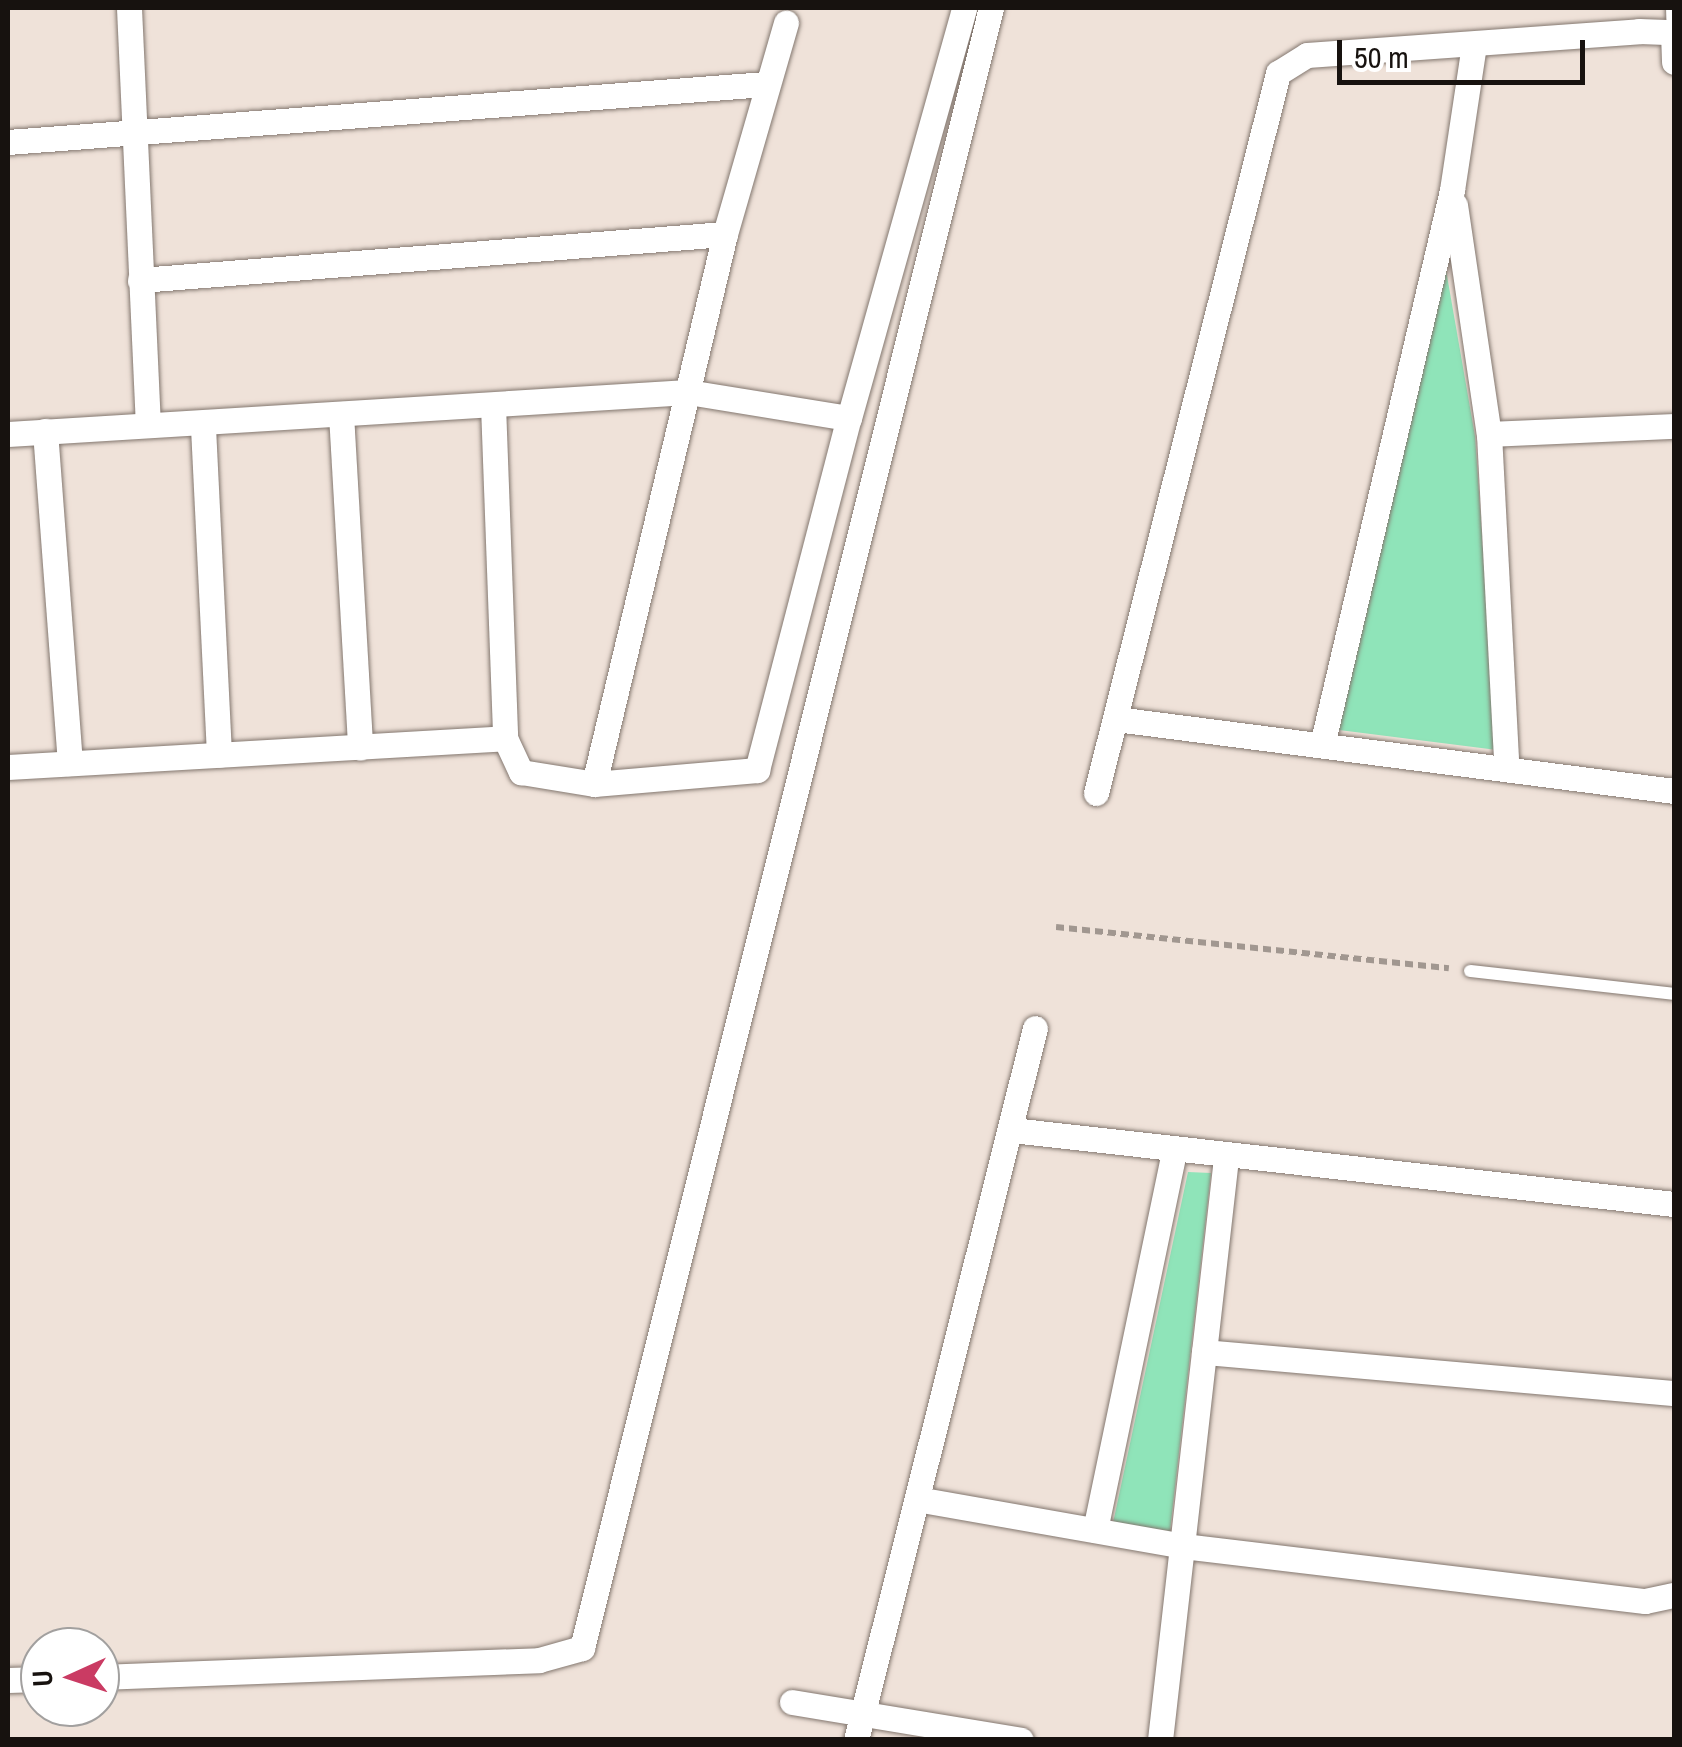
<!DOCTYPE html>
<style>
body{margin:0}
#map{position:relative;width:1682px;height:1747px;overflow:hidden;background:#efe2d9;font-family:"Archivo Narrow",sans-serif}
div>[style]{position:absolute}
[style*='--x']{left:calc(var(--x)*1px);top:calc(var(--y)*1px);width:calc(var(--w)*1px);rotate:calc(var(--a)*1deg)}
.green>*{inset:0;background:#8fe4b9}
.path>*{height:6px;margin-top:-3px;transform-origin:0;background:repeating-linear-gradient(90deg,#a19790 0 8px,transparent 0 13px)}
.roads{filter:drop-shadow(0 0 2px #83776f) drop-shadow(0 0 2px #83776f)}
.lane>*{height:12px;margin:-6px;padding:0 6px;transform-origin:6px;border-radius:6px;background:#fff}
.street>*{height:25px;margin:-12.5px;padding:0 12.5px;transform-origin:12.5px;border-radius:12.5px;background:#fff}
span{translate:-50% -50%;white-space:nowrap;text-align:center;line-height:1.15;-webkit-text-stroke:9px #fff;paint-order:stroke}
.frame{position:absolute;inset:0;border:10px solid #17120f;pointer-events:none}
.north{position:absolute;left:20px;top:1627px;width:100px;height:100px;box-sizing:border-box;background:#fff;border:2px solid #a2a09f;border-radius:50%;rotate:267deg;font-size:28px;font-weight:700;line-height:40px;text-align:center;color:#17120f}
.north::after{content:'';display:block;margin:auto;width:35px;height:45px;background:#ca3b63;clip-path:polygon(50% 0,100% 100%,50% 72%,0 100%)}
.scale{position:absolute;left:1337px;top:40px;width:248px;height:45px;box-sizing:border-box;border:5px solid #17120f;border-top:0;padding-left:12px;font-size:30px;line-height:35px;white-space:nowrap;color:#17120f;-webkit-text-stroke:8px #fff;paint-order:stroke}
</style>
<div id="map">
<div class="green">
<div style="clip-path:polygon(1446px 270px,1475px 436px,1497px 750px,1339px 730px)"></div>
<div style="clip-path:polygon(1188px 1172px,1211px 1173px,1170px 1531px,1113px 1523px)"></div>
</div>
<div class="path">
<div style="--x:1056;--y:927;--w:395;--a:6"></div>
</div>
<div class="roads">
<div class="lane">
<div style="--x:1672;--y:8;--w:24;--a:88"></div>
<div style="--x:1470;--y:971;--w:205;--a:6.4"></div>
</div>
<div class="street">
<div style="--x:129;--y:8;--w:414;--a:87.4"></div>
<div style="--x:8;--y:142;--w:759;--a:-4.38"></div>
<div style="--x:1455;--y:205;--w:232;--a:81.6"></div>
<div style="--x:1489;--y:434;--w:328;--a:87"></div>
<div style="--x:140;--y:280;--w:587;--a:-4.5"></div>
<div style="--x:493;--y:405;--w:333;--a:87.9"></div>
<div style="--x:341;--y:414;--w:334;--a:86.7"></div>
<div style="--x:203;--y:427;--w:328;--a:87.2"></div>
<div style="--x:45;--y:431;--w:333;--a:85.7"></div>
<div style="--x:8;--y:434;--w:681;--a:-3.53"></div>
<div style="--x:688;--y:392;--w:163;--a:9.2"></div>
<div style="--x:849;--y:418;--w:426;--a:-74.3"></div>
<div style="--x:1489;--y:434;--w:185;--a:-2.5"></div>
<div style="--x:1116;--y:719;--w:563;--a:7.35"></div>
<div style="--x:1323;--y:741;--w:566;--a:-76.82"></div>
<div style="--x:1452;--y:190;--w:147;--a:-81.4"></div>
<div style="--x:8;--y:767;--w:498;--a:-3.3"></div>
<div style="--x:505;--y:738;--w:38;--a:65"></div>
<div style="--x:521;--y:772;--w:74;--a:9.3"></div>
<div style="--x:594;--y:784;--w:164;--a:-4.9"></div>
<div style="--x:757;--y:770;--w:364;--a:-75.4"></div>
<div style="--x:594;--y:784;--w:565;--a:-76.6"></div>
<div style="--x:725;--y:234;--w:220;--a:-73.9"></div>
<div style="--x:1096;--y:793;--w:743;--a:-75.81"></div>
<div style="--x:1278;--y:73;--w:34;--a:-32"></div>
<div style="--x:1307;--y:55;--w:333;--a:-4.1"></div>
<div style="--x:1639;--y:31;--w:34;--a:2"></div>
<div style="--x:1673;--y:32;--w:30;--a:88"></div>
<div style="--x:1012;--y:1130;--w:666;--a:6.38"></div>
<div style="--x:1204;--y:1352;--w:472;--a:5"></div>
<div style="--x:917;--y:1499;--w:270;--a:10"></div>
<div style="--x:1183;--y:1546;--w:465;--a:6.8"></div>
<div style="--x:1645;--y:1601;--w:30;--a:-12"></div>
<div style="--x:1095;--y:1530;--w:387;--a:-78.2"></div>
<div style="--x:100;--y:1677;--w:439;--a:-2.2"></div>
<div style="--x:539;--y:1660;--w:45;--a:-15.6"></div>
<div style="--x:582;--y:1648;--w:1690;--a:-76"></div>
<div style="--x:8;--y:1680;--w:32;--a:-2"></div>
<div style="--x:792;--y:1702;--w:232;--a:9.4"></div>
<div style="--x:856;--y:1740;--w:734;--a:-75.89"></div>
<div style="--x:1160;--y:1740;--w:586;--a:-83.53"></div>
</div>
</div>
<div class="frame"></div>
<div class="north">U</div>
<div class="scale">50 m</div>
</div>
